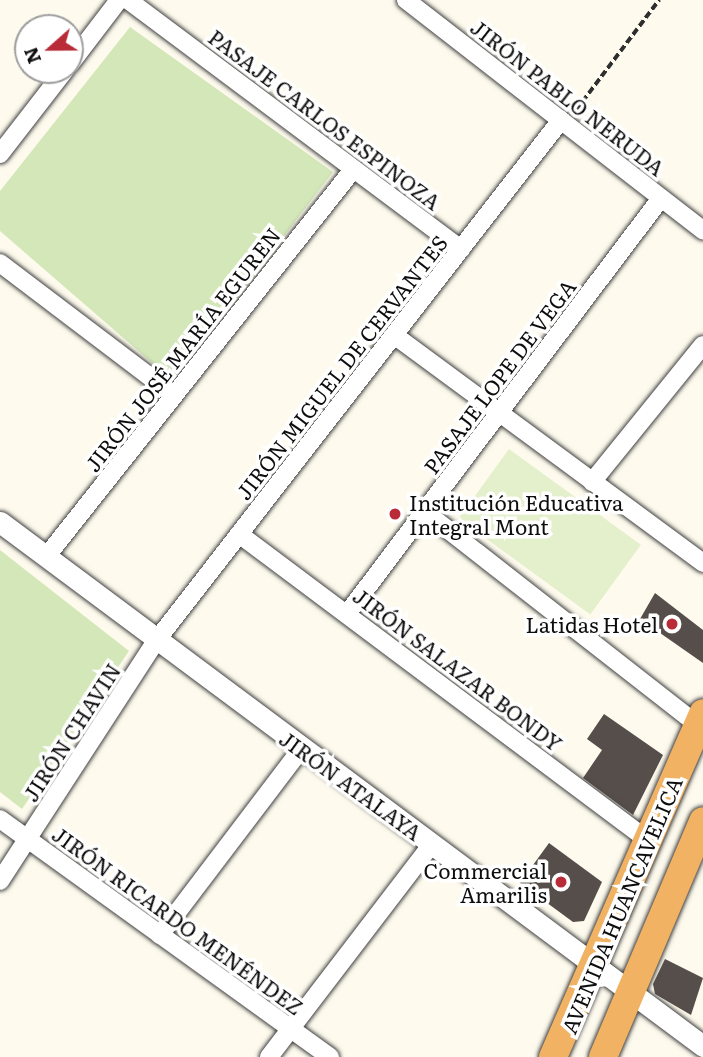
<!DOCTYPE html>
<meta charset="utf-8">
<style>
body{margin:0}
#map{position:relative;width:703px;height:1057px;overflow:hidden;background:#fefbee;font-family:Literata,serif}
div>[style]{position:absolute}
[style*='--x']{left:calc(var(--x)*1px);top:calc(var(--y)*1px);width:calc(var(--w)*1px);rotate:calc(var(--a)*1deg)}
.green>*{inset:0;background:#d3e7b9}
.pitch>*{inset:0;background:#e4efcb;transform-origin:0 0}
.building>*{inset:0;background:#564e4a}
.path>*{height:3.5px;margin-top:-1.75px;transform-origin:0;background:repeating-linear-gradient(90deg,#2f2f2f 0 7px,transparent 0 10.5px)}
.roads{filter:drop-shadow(0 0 2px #404040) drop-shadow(0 0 2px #404040)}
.minor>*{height:18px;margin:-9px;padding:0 9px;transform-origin:9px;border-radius:9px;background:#fff}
.tertiary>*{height:21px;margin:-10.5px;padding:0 10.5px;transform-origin:10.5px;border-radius:10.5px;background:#fff}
.trunk>*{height:28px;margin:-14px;padding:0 14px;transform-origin:14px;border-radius:14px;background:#f1b263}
.dots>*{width:19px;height:19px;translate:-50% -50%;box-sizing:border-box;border:4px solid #fff;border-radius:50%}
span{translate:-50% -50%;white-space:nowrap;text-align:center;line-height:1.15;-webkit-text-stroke:7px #fff;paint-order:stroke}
.street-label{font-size:21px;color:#0d0d0d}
.poi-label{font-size:21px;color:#0d0d0d}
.left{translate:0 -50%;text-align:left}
.right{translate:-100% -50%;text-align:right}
.north{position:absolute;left:14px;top:14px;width:70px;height:70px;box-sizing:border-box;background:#fff;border:2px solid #9e9e9e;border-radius:50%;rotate:249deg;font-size:19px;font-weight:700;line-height:28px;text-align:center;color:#0d0d0d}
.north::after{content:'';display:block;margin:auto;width:24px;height:32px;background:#b82b37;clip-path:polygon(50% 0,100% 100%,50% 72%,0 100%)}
</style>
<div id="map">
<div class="green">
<div style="clip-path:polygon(130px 27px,333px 172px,173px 381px,0 231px,0 191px)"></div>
<div style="clip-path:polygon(0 550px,129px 651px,22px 809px,0 792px)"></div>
</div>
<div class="pitch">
<div style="left:509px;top:449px;width:163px;height:86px;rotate:36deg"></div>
</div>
<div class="building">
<div style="clip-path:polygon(655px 593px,703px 630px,703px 663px,640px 619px)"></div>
<div style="clip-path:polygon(604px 714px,663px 755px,633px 815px,583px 778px,602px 750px,587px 739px)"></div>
<div style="clip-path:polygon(549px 843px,602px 882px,584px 921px,573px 922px,520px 883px)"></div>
<div style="clip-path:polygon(665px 959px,703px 978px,691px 1015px,655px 994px,653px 984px)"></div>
</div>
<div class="path">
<div style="--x:576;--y:110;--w:138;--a:-53"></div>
</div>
<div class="roads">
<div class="minor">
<div style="--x:128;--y:0;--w:416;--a:36.8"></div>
<div style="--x:406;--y:0;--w:376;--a:37.8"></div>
<div style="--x:70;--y:64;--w:81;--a:-52.6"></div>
<div style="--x:0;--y:154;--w:106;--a:-52.3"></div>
<div style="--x:0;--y:263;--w:218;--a:37.2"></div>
<div style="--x:394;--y:335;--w:384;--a:36.4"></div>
<div style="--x:592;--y:482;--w:176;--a:-51"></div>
<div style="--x:424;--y:511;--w:348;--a:38"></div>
<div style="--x:239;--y:534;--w:512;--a:36.83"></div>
<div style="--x:46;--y:557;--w:495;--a:-51.6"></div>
<div style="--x:347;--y:614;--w:521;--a:-52.95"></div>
<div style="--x:0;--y:819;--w:407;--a:35.8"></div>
<div style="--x:0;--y:881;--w:286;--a:-57"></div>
<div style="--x:156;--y:641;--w:660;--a:-52.14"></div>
<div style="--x:160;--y:935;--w:235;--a:-52.8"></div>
<div style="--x:269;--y:1057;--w:268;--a:-52.6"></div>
</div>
<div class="tertiary">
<div style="--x:0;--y:522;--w:877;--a:36.7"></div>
</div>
<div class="trunk">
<div style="--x:553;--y:1057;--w:375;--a:-66.4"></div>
<div style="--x:603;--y:1057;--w:256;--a:-67"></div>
</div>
</div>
<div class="dots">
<div style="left:395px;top:514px;background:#b82b37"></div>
<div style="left:672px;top:624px;background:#b82b37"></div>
<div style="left:561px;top:882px;background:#b82b37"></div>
</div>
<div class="street-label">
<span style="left:568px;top:97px;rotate:38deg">JIRÓN PABLO NERUDA</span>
<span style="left:325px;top:119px;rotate:37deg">PASAJE CARLOS ESPINOZA</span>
<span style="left:182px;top:349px;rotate:-52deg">JIRÓN JOSÉ MARÍA EGUREN</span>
<span style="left:341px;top:367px;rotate:-52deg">JIRÓN MIGUEL DE CERVANTES</span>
<span style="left:499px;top:376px;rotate:-53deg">PASAJE LOPE DE VEGA</span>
<span style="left:458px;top:669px;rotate:37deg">JIRÓN SALAZAR BONDY</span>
<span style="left:71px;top:732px;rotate:-57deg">JIRÓN CHAVIN</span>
<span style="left:351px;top:785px;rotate:36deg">JIRÓN ATALAYA</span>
<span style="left:621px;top:905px;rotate:-67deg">AVENIDA HUANCAVELICA</span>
<span style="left:178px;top:920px;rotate:36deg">JIRÓN RICARDO MENÉNDEZ</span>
</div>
<div class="poi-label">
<span class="left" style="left:409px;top:514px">Institución Educativa<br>Integral Mont</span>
<span class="right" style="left:658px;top:624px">Latidas Hotel</span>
<span class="right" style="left:547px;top:882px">Commercial<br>Amarilis</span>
</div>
<div class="north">N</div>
</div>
